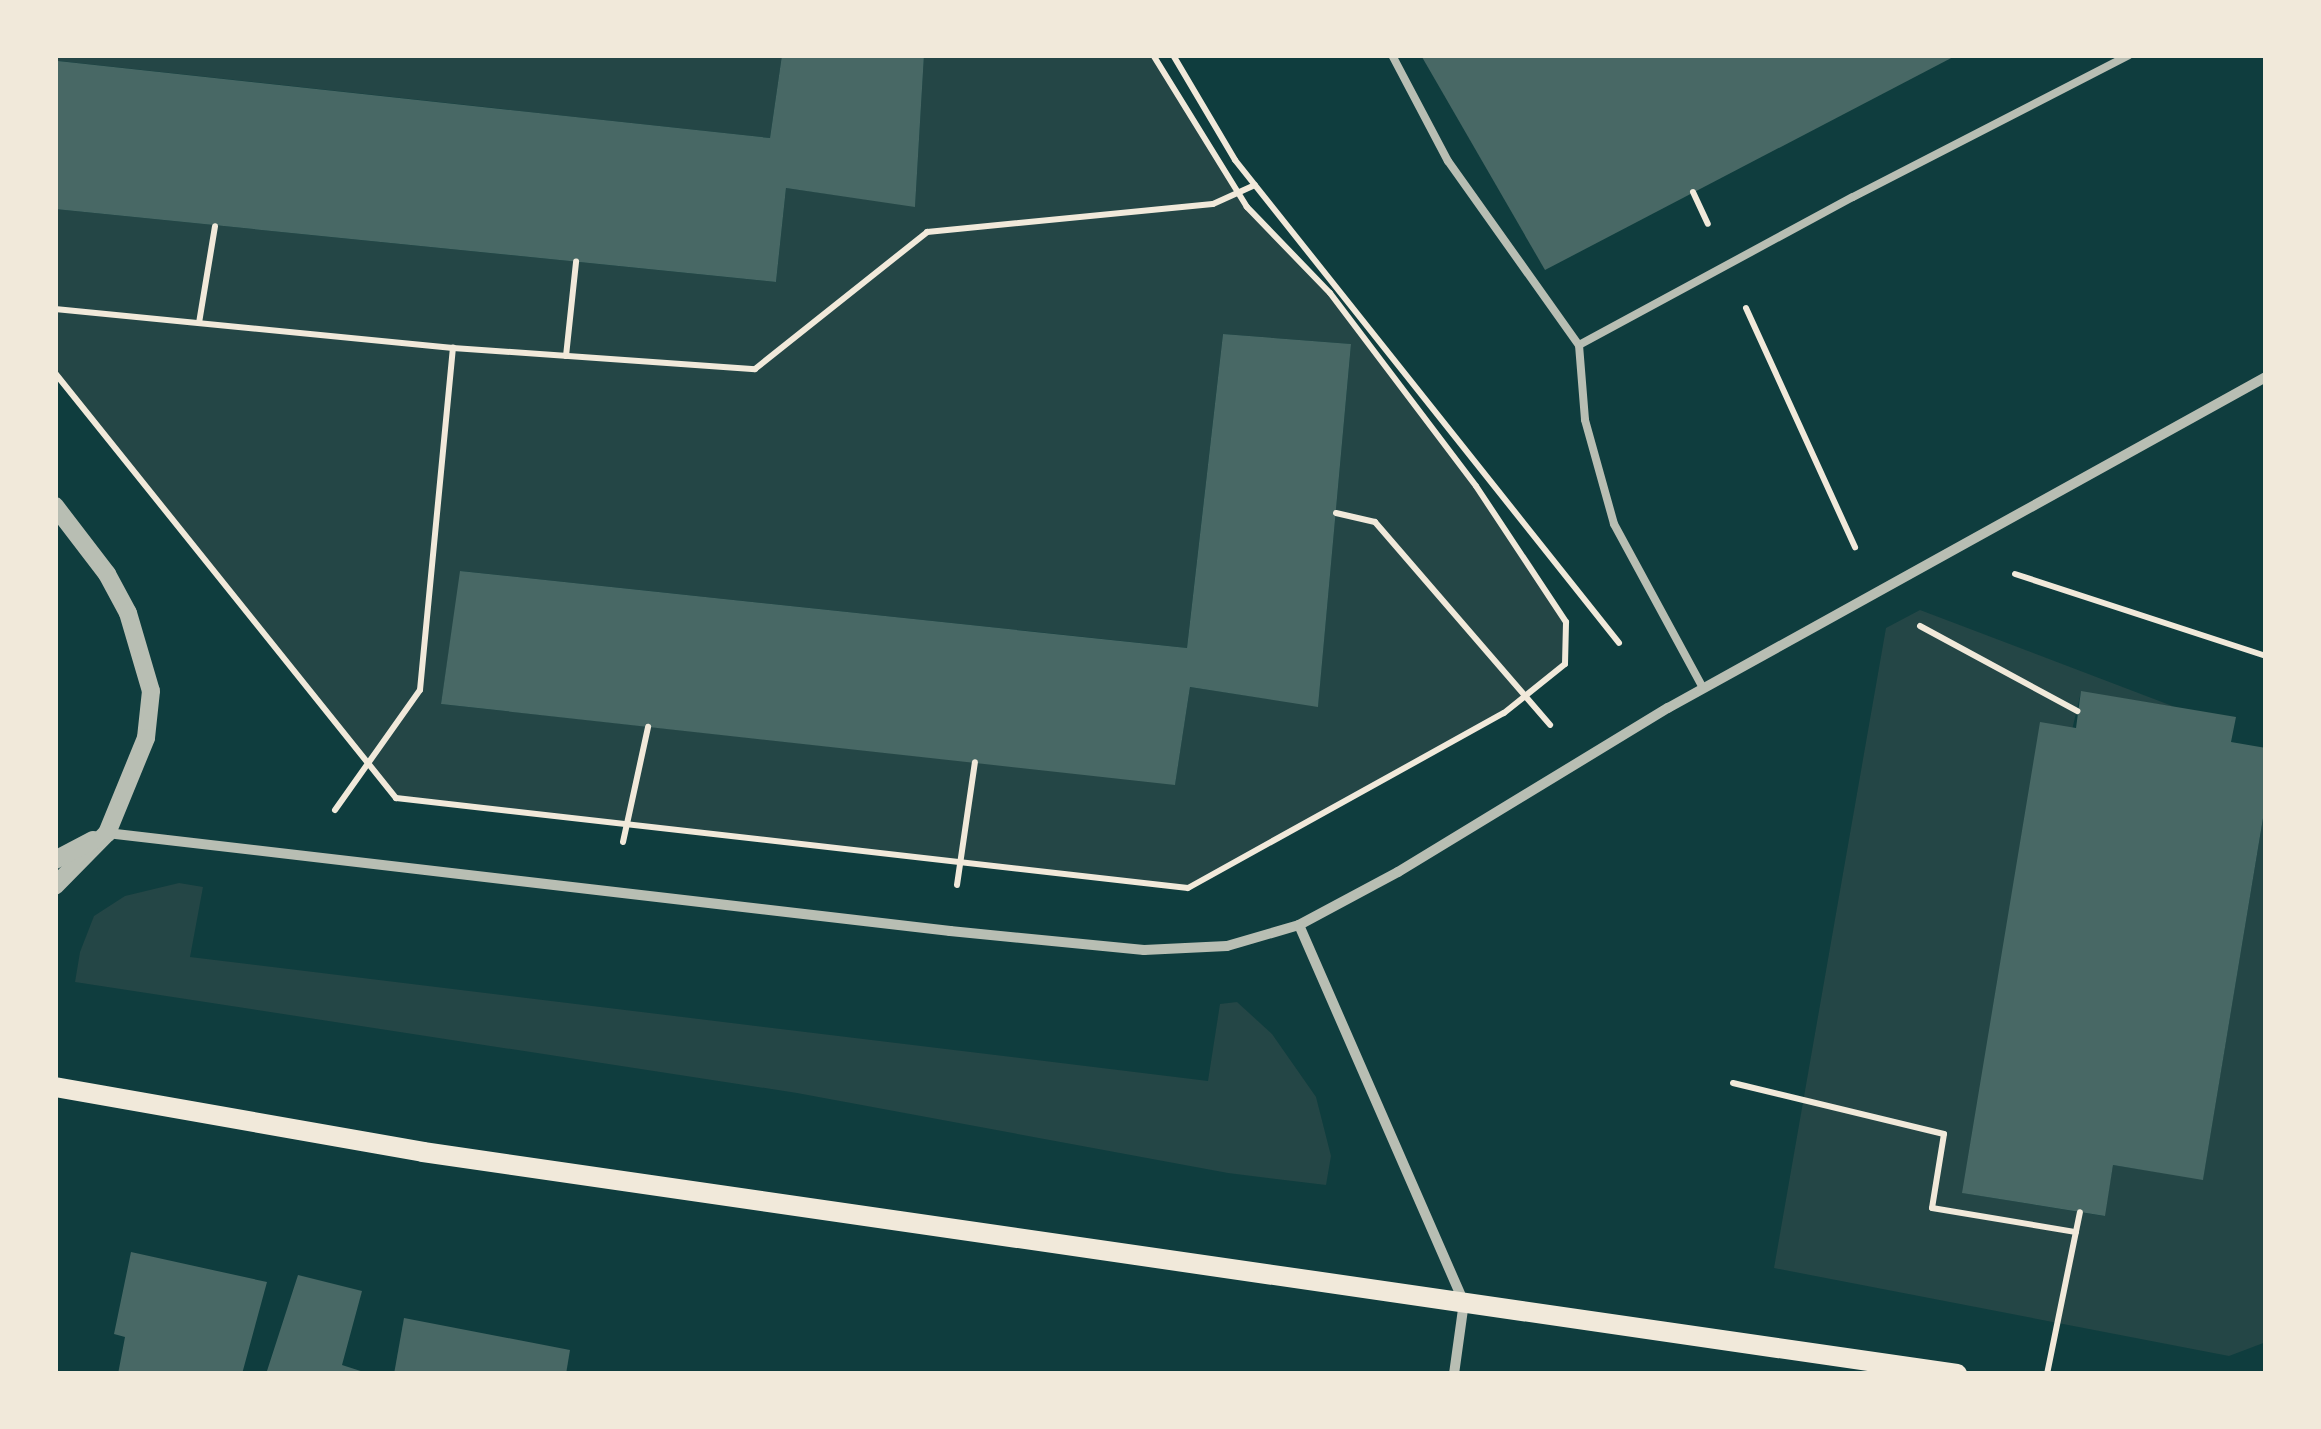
<!DOCTYPE html>
<style>
body{margin:0}
#map{position:relative;width:2321px;height:1429px;overflow:hidden;background:#0f3d3e;font-family:"DejaVu Sans",sans-serif}
div>[style]{position:absolute}
[style*='--x']{left:calc(var(--x)*1px);top:calc(var(--y)*1px);width:calc(var(--w)*1px);rotate:calc(var(--a)*1deg)}
.green>*{inset:0;background:#244646}
.building>*{inset:0;background:#486865}
.path>*{height:6px;margin:-3px;padding:0 3px;transform-origin:3px;border-radius:3px;background:#f1e9da}
.service>*{height:8px;margin:-4px;padding:0 4px;transform-origin:4px;border-radius:4px;background:#b8beb3}
.minor>*{height:10px;margin:-5px;padding:0 5px;transform-origin:5px;border-radius:5px;background:#b8beb3}
.tertiary>*{height:18px;margin:-9px;padding:0 9px;transform-origin:9px;border-radius:9px;background:#b8beb3}
.secondary>*{height:20px;margin:-10px;padding:0 10px;transform-origin:10px;border-radius:10px;background:#f1e9da}
span{translate:-50% -50%;white-space:nowrap;text-align:center;line-height:1.15;-webkit-text-stroke:9px #f1e9da;paint-order:stroke}
.frame{position:absolute;inset:0;border:58px solid #f1e9da;pointer-events:none}
</style>
<div id="map">
<div class="green">
<div style="clip-path:polygon(55px 55px,782px 55px,770px 138px,59px 61px,55px 80px)"></div>
<div style="clip-path:polygon(evenodd,924px 55px,1153px 55px,1247px 207px,1330px 293px,1532px 564px,1566px 622px,1565px 664px,1504px 713px,1188px 888px,396px 798px,55px 373px,55px 209px,776px 282px,786px 188px,915px 206px,924px 55px,1223px 334px,1351px 344px,1318px 706px,1190px 687px,1175px 784px,441px 704px,461px 571px,1187px 648px,1223px 334px)"></div>
<div style="clip-path:polygon(1920px 610px,2175px 707px,2081px 692px,1963px 1193px,2104px 1216px,2113px 1165px,2203px 1179px,2266px 800px,2266px 1342px,2229px 1356px,1774px 1268px,1886px 628px)"></div>
<div style="clip-path:polygon(179px 883px,203px 887px,190px 957px,1208px 1081px,1220px 1004px,1237px 1002px,1272px 1034px,1316px 1097px,1331px 1156px,1326px 1185px,1228px 1173px,797px 1093px,75px 982px,80px 952px,94px 916px,125px 896px)"></div>
</div>
<div class="building">
<div style="clip-path:polygon(782px 55px,924px 55px,915px 207px,786px 188px,776px 282px,55px 209px,58px 61px,770px 138px)"></div>
<div style="clip-path:polygon(1426px 55px,1957px 55px,1545px 270px,1422px 57px)"></div>
<div style="clip-path:polygon(1223px 334px,1351px 344px,1318px 707px,1190px 687px,1175px 785px,441px 704px,460px 571px,1187px 648px)"></div>
<div style="clip-path:polygon(2081px 691px,2236px 717px,2231px 742px,2266px 748px,2266px 800px,2203px 1180px,2113px 1165px,2105px 1216px,1962px 1193px,2040px 722px,2076px 728px)"></div>
<div style="clip-path:polygon(131px 1252px,267px 1282px,242px 1374px,118px 1374px,125px 1337px,114px 1334px)"></div>
<div style="clip-path:polygon(298px 1275px,362px 1291px,342px 1365px,370px 1374px,266px 1374px)"></div>
<div style="clip-path:polygon(404px 1318px,570px 1350px,566px 1374px,394px 1374px)"></div>
</div>
<div class="path">
<div style="--x:1173;--y:55;--w:122;--a:59.4"></div>
<div style="--x:1235;--y:160;--w:617;--a:51.51"></div>
<div style="--x:1693;--y:192;--w:35;--a:65"></div>
<div style="--x:1746;--y:308;--w:263;--a:65.5"></div>
<div style="--x:55;--y:309;--w:400;--a:5.6"></div>
<div style="--x:199;--y:323;--w:98;--a:-80.6"></div>
<div style="--x:566;--y:356;--w:95;--a:-83.9"></div>
<div style="--x:55;--y:373;--w:545;--a:51.26"></div>
<div style="--x:396;--y:798;--w:797;--a:6.48"></div>
<div style="--x:1188;--y:888;--w:361;--a:-29"></div>
<div style="--x:1504;--y:713;--w:78;--a:-38.8"></div>
<div style="--x:1565;--y:664;--w:42;--a:-88.6"></div>
<div style="--x:1566;--y:622;--w:163;--a:-123.5"></div>
<div style="--x:1476;--y:486;--w:242;--a:-127.1"></div>
<div style="--x:1330;--y:293;--w:120;--a:-134"></div>
<div style="--x:1247;--y:207;--w:179;--a:-121.7"></div>
<div style="--x:1336;--y:513;--w:40;--a:13"></div>
<div style="--x:1375;--y:522;--w:268;--a:49.2"></div>
<div style="--x:2015;--y:574;--w:264;--a:18.1"></div>
<div style="--x:1920;--y:626;--w:179;--a:28.4"></div>
<div style="--x:335;--y:810;--w:147;--a:-54.7"></div>
<div style="--x:420;--y:690;--w:344;--a:-84.5"></div>
<div style="--x:453;--y:348;--w:303;--a:4"></div>
<div style="--x:755;--y:369;--w:220;--a:-38.5"></div>
<div style="--x:927;--y:232;--w:287;--a:-5.6"></div>
<div style="--x:1213;--y:204;--w:46;--a:-24.3"></div>
<div style="--x:623;--y:842;--w:118;--a:-77.7"></div>
<div style="--x:957;--y:885;--w:124;--a:-81.7"></div>
<div style="--x:1733;--y:1083;--w:217;--a:13.6"></div>
<div style="--x:1944;--y:1134;--w:75;--a:99.2"></div>
<div style="--x:1932;--y:1208;--w:146;--a:9.5"></div>
<div style="--x:2047;--y:1374;--w:165;--a:-78.5"></div>
</div>
<div class="service">
<div style="--x:1392;--y:55;--w:120;--a:62.2"></div>
<div style="--x:1448;--y:161;--w:226;--a:54.6"></div>
<div style="--x:1579;--y:345;--w:311;--a:-28.4"></div>
<div style="--x:1853;--y:197;--w:310;--a:-27.2"></div>
<div style="--x:1579;--y:345;--w:75;--a:85.4"></div>
<div style="--x:1585;--y:420;--w:108;--a:74.4"></div>
<div style="--x:1614;--y:524;--w:187;--a:61.5"></div>
</div>
<div class="minor">
<div style="--x:107;--y:833;--w:849;--a:6.63"></div>
<div style="--x:950;--y:931;--w:195;--a:5.6"></div>
<div style="--x:1144;--y:950;--w:83;--a:-2.8"></div>
<div style="--x:1227;--y:946;--w:75;--a:-16.3"></div>
<div style="--x:1299;--y:925;--w:112;--a:-28.2"></div>
<div style="--x:1398;--y:872;--w:316;--a:-31.3"></div>
<div style="--x:1668;--y:708;--w:683;--a:-28.97"></div>
<div style="--x:1299;--y:925;--w:412;--a:66.4"></div>
<div style="--x:1464;--y:1302;--w:73;--a:97.9"></div>
</div>
<div class="tertiary">
<div style="--x:55;--y:506;--w:86;--a:52.6"></div>
<div style="--x:107;--y:574;--w:44;--a:61.7"></div>
<div style="--x:128;--y:613;--w:81;--a:73.6"></div>
<div style="--x:151;--y:691;--w:47;--a:96.1"></div>
<div style="--x:146;--y:738;--w:103;--a:112.3"></div>
<div style="--x:107;--y:833;--w:74;--a:134.5"></div>
<div style="--x:55;--y:860;--w:43;--a:-27.8"></div>
</div>
<div class="secondary">
<div style="--x:55;--y:1087;--w:374;--a:10"></div>
<div style="--x:423;--y:1152;--w:1550;--a:8.23"></div>
</div>
<div class="frame"></div>
</div>
